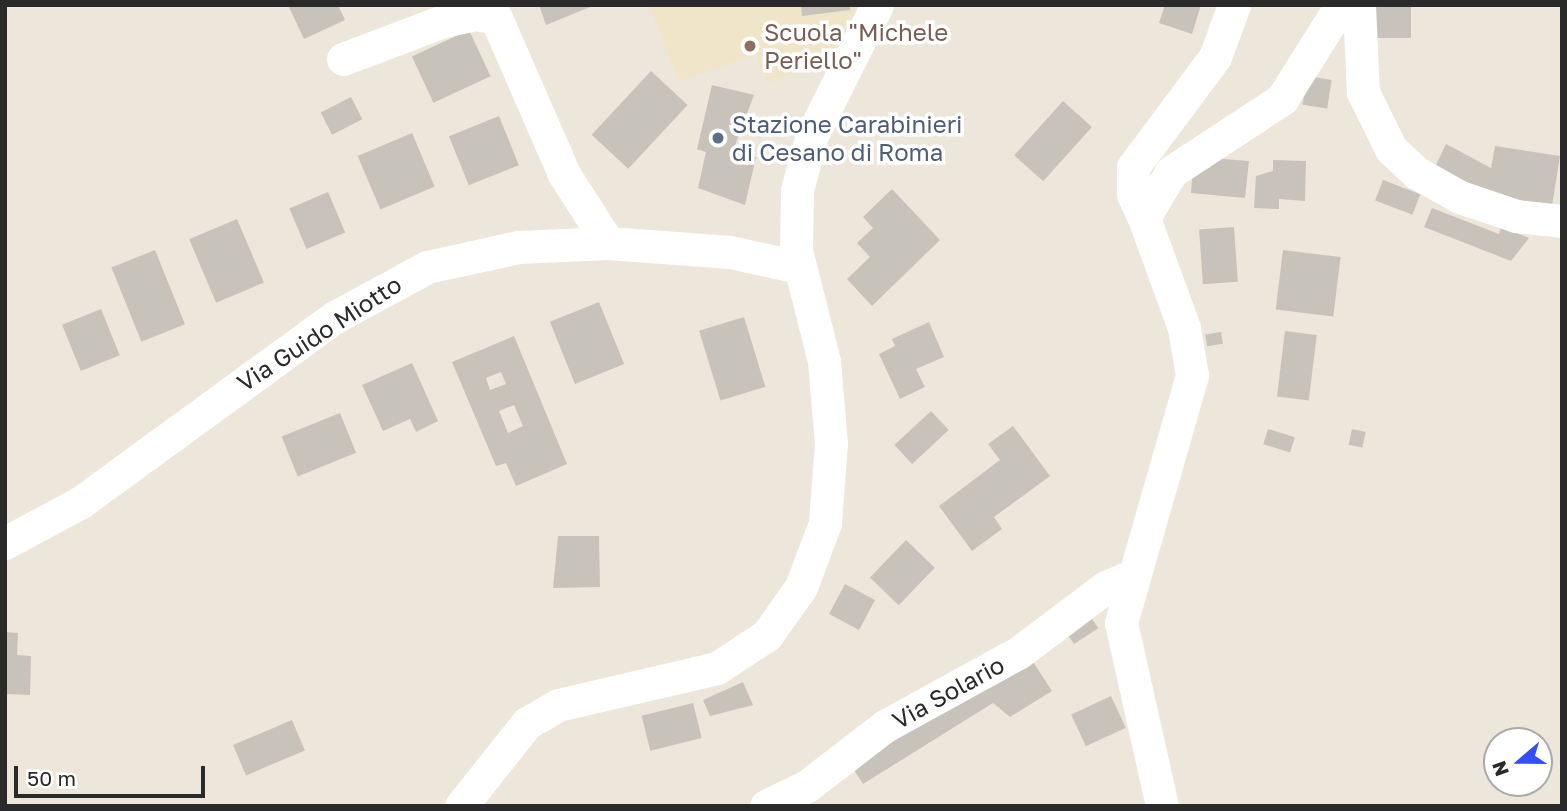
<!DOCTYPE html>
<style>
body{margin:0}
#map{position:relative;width:1567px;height:811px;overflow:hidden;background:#ede6da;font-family:"Golos Text",sans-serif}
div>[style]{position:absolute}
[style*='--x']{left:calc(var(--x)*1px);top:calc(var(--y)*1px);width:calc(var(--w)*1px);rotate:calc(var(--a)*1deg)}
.education>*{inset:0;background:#f0e5c8}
.building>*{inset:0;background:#c8c3ba;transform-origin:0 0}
.minor>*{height:33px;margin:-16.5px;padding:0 16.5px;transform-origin:16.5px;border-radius:16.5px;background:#fff}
.dots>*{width:19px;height:19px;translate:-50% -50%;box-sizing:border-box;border:4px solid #fff;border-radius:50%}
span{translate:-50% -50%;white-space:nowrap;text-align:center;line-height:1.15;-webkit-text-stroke:7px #fff;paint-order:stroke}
.education-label{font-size:24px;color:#785e54}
.left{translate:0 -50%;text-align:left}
.service-label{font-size:24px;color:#4e5e75}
.street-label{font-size:24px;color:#2a2a2a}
.frame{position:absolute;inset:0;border:7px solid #2a2a2a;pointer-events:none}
.north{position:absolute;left:1483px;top:727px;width:70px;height:70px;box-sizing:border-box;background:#fff;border:2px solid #aaa;border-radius:50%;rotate:250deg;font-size:19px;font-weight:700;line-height:28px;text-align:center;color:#2a2a2a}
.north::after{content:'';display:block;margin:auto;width:24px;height:32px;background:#354eff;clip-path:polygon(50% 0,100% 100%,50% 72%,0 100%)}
.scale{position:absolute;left:14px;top:766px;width:191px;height:32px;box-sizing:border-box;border:4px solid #2a2a2a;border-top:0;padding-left:9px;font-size:21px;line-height:24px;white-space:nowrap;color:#2a2a2a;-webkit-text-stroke:5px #fff;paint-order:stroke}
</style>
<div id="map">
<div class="education">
<div style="clip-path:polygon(649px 5px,857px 5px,826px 63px,767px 83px,757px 54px,679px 81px)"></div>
</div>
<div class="building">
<div style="clip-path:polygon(288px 5px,338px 5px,345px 20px,304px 39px)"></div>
<div style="clip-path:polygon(539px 5px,595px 5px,546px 25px)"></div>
<div style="clip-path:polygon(801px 5px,850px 5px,850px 10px,802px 16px)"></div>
<div style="clip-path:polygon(1165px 5px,1201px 5px,1192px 34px,1159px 23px)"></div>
<div style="left:1373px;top:5px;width:38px;height:33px"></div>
<div style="left:469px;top:30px;width:51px;height:63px;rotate:65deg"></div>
<div style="left:651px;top:71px;width:50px;height:87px;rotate:43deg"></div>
<div style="left:1307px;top:76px;width:25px;height:29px;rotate:9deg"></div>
<div style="clip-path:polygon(712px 85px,754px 95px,733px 151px,756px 157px,745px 205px,698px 188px,706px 152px,697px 149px)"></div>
<div style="left:351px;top:97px;width:25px;height:34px;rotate:63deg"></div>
<div style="left:1063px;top:101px;width:39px;height:73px;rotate:42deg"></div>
<div style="left:499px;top:116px;width:53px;height:54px;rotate:68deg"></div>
<div style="left:412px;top:133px;width:58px;height:59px;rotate:67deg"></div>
<div style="clip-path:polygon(1446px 144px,1491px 168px,1495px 146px,1560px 156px,1552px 206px,1485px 196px,1434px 169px)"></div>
<div style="clip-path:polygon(1210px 158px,1249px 161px,1245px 198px,1191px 193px,1193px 167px,1210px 168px)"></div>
<div style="clip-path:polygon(1273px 160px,1306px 161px,1305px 201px,1279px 199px,1279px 209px,1254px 208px,1256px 176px,1273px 171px)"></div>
<div style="left:1383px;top:180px;width:40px;height:22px;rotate:21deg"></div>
<div style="clip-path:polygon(892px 189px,940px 240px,872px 306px,847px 279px,870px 257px,857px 243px,873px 228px,863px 217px)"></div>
<div style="left:328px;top:192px;width:44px;height:42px;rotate:67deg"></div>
<div style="clip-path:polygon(1432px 208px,1499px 234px,1501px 227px,1529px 238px,1511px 261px,1424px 227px)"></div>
<div style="left:237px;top:219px;width:69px;height:52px;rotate:67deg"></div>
<div style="left:1234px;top:227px;width:55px;height:35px;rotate:86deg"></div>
<div style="left:155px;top:250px;width:80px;height:47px;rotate:68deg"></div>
<div style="left:1283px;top:250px;width:58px;height:60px;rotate:7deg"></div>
<div style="left:599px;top:302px;width:67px;height:53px;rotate:68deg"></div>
<div style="left:101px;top:309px;width:50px;height:42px;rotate:68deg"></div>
<div style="left:744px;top:317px;width:73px;height:47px;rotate:73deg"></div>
<div style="clip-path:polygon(929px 322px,944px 357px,916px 369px,925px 387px,900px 399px,879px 354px,895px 346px,892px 339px)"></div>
<div style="left:1285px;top:331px;width:32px;height:66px;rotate:7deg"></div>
<div style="left:1221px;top:332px;width:12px;height:16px;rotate:81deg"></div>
<div style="clip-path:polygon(evenodd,514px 336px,567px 464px,516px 486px,506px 463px,496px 466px,452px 362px,514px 336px,501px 372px,506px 384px,490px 390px,486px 378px,501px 372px,514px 336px,514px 405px,523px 426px,508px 433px,499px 411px,514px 405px)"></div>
<div style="clip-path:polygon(412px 363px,438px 421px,416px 432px,410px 419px,383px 431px,362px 385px)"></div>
<div style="left:931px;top:411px;width:26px;height:50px;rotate:47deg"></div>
<div style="left:340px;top:413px;width:43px;height:63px;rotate:68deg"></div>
<div style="clip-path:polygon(1013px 426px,1050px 476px,994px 517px,1002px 529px,972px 551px,939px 506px,1000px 460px,988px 444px)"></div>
<div style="left:1268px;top:429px;width:28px;height:16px;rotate:17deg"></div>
<div style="left:1352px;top:429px;width:14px;height:16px;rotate:12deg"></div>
<div style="clip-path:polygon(558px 536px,599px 536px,600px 587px,553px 588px)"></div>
<div style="left:906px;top:540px;width:40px;height:52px;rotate:44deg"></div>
<div style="left:845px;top:584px;width:34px;height:34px;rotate:28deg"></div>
<div style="left:1089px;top:614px;width:17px;height:29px;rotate:57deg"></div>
<div style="clip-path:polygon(5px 632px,18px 633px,17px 655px,31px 656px,30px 695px,5px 694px)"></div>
<div style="clip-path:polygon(1026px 651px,1052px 691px,1010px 717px,993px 703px,863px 784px,849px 762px)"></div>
<div style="clip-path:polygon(743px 682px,753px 705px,710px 716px,703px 700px)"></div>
<div style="left:1111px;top:696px;width:35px;height:44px;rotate:65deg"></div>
<div style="left:693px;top:703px;width:36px;height:53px;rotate:76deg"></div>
<div style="left:292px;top:720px;width:33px;height:64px;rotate:67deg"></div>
</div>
<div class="minor">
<div style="--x:1359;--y:5;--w:87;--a:87.4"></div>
<div style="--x:1363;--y:92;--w:64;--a:63.8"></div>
<div style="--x:1391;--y:149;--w:35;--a:43"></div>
<div style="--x:1417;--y:173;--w:49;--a:29.2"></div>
<div style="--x:1460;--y:197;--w:59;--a:18.7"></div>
<div style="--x:1516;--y:216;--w:46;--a:6.2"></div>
<div style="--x:343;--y:59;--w:107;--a:-20.8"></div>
<div style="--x:443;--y:21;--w:34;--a:-12"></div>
<div style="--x:476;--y:14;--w:20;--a:11"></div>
<div style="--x:496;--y:18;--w:170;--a:66.4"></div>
<div style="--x:564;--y:174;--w:82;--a:57.5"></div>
<div style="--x:1144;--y:218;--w:26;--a:-115"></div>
<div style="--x:1133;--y:194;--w:27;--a:-90"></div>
<div style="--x:1133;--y:167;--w:137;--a:-53.3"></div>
<div style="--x:1215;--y:57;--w:55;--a:-69.9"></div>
<div style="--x:5;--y:543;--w:86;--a:-28.3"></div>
<div style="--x:81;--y:502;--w:314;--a:-36.1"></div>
<div style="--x:335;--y:317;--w:105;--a:-28.5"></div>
<div style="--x:427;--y:267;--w:94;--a:-12.3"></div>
<div style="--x:519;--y:247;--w:89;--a:-2.6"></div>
<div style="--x:608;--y:243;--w:122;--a:4.2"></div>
<div style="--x:730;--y:252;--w:71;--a:12.3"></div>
<div style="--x:461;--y:806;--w:106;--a:-51.5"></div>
<div style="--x:527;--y:723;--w:36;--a:-30"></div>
<div style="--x:558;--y:705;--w:163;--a:-13.1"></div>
<div style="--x:717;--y:668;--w:60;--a:-33.4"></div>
<div style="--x:767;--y:635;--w:59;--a:-54.7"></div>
<div style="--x:801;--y:587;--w:68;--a:-69.4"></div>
<div style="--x:825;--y:523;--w:79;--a:-85.7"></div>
<div style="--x:831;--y:444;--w:83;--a:-94.8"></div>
<div style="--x:824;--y:361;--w:114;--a:-104.2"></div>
<div style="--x:796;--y:250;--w:60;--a:-89"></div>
<div style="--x:797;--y:190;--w:57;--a:-74.7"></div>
<div style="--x:812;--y:135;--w:145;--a:-63.4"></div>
<div style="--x:766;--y:806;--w:46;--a:-26"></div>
<div style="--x:807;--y:786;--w:98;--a:-37.6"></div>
<div style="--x:885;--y:726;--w:152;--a:-28.8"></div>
<div style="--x:1018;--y:653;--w:110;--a:-36.9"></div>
<div style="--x:1106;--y:587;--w:26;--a:-23"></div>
<div style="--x:1162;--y:806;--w:188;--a:-102.6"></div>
<div style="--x:1121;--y:623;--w:258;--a:-74"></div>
<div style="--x:1192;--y:375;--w:48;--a:-99.7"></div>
<div style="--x:1184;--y:328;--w:117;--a:-110"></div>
<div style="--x:1144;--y:218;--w:53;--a:-59.6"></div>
<div style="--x:1171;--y:172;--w:133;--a:-33.3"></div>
<div style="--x:1282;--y:99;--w:111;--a:-57.9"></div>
</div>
<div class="dots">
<div style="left:750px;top:46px;background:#8d6e63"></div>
<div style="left:718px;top:138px;background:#5c6f8a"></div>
</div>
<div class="education-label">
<span class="left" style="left:764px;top:46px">Scuola "Michele<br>Periello"</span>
</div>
<div class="service-label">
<span class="left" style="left:732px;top:138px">Stazione Carabinieri<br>di Cesano di Roma</span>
</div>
<div class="street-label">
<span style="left:319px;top:333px;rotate:-33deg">Via Guido Miotto</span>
<span style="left:948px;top:692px;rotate:-29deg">Via Solario</span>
</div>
<div class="frame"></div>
<div class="north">N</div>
<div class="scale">50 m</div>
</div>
